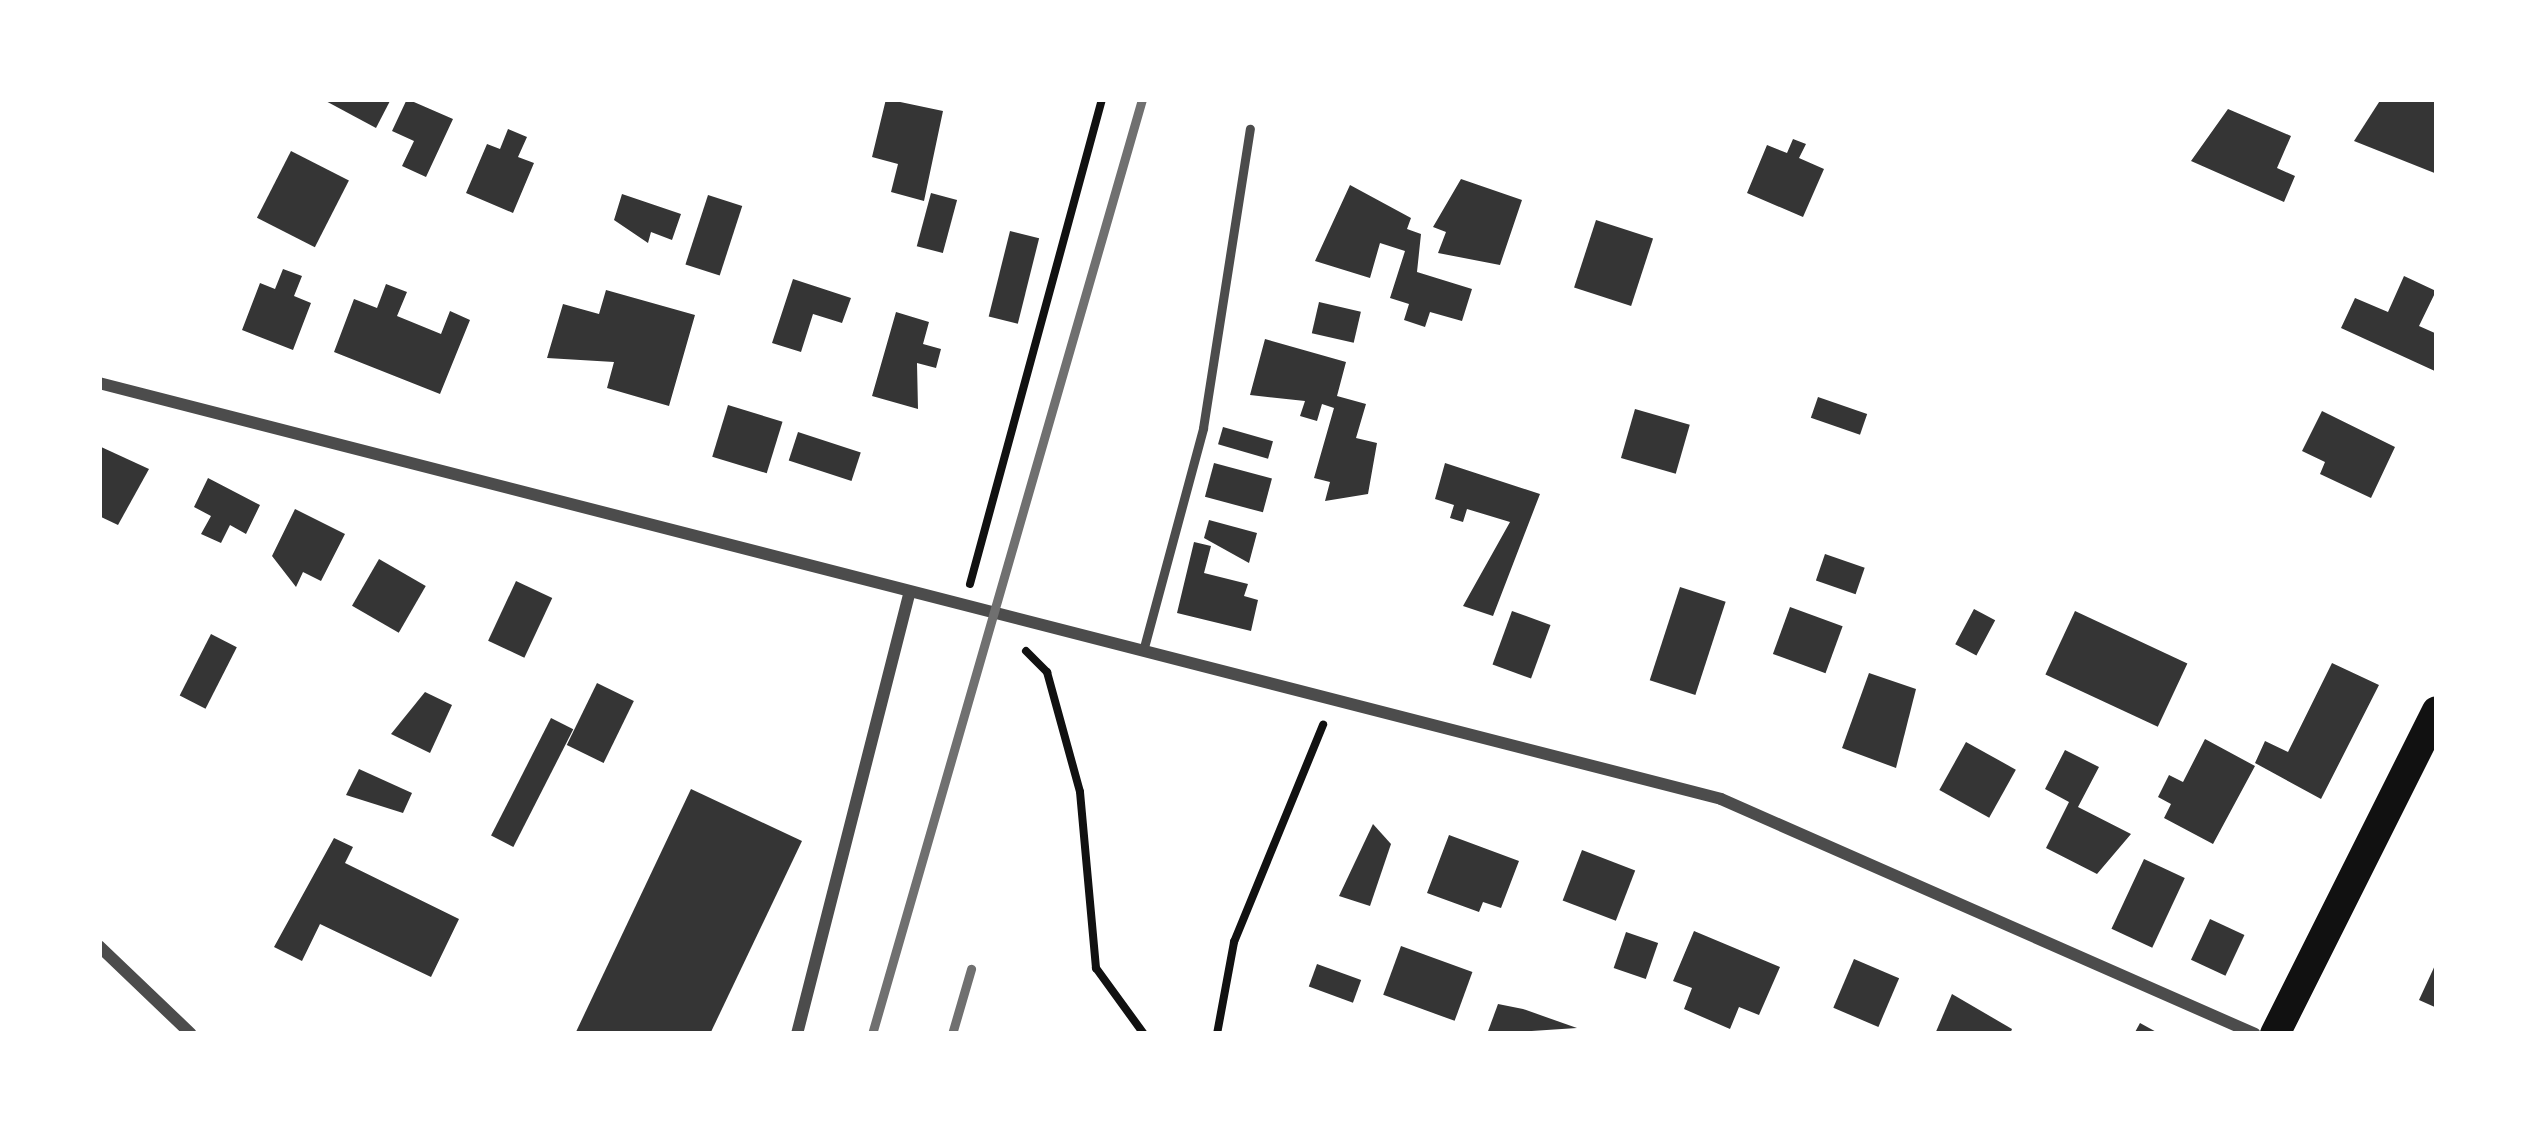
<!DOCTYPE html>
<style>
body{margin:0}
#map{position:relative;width:2536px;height:1133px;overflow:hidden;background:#fff;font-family:"Source Sans 3",sans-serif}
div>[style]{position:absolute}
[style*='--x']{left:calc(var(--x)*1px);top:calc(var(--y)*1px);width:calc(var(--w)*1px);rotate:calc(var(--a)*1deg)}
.building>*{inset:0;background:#353535;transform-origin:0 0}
.path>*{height:8px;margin:-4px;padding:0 4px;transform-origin:4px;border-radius:4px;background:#111}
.service>*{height:9px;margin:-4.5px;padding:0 4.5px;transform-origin:4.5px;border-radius:4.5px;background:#4c4c4c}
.minor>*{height:12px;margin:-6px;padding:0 6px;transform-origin:6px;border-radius:6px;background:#4c4c4c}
.primary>*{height:30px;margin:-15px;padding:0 15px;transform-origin:15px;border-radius:15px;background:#111}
.rail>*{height:9px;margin:-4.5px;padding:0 4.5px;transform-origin:4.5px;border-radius:4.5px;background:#707070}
span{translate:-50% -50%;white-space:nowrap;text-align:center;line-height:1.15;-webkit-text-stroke:10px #fff;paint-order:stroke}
.frame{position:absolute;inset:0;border:102px solid #fff;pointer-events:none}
</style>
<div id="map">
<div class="building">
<div style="clip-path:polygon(322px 99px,391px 99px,376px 128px)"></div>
<div style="clip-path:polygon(407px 99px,453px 119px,426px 177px,402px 166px,414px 141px,392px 131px)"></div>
<div style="clip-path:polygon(886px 99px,943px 111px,924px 201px,891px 192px,898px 164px,872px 157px)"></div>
<div style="clip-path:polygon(2381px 99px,2437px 99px,2437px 174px,2354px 141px)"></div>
<div style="clip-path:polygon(2228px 109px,2291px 136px,2277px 168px,2295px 176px,2284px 202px,2191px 161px)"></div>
<div style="clip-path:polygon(508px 129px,527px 137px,518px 157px,534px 163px,513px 213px,466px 193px,487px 144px,500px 149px)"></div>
<div style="clip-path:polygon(1793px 139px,1806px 144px,1799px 158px,1824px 169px,1803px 217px,1747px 193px,1767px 145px,1787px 153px)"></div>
<div style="left:291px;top:151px;width:65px;height:75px;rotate:27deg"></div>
<div style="clip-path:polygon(1461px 179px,1522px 200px,1500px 265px,1438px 253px,1446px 232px,1433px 227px)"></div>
<div style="clip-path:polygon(1350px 185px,1411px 218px,1407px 229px,1421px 234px,1417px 272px,1472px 289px,1462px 321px,1430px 312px,1425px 327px,1404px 320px,1409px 304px,1390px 298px,1405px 251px,1380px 243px,1370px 278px,1315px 261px)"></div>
<div style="left:931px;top:193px;width:27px;height:55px;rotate:15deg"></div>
<div style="clip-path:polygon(622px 194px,681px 214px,672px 240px,651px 232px,648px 243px,614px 220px)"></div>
<div style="left:708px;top:195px;width:36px;height:73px;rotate:18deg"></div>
<div style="left:1596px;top:220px;width:60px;height:71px;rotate:18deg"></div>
<div style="left:1010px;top:231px;width:30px;height:88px;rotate:14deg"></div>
<div style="clip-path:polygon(283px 269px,302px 276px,294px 296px,311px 303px,293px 350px,242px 330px,260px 283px,275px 289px)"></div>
<div style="clip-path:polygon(2404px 276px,2436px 291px,2419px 326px,2437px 334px,2437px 372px,2341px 328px,2355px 298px,2388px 312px)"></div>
<div style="clip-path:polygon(793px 279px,851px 298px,842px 323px,813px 314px,801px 352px,772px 343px)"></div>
<div style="clip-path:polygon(386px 284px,407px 292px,397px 316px,441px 334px,450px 311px,470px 320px,440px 394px,334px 352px,354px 299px,377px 308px)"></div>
<div style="clip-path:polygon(606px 290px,695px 315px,669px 406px,607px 388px,614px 362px,547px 358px,563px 304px,599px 314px)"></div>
<div style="left:1319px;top:302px;width:43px;height:32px;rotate:13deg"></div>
<div style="clip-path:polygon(896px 312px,929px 322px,923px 344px,941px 349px,936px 368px,917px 363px,918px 409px,872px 396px)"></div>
<div style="clip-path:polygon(1265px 339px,1346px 362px,1337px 396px,1366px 404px,1356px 438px,1377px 443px,1368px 494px,1325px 501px,1330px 482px,1314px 478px,1334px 408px,1322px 404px,1317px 421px,1300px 416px,1305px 401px,1250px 395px)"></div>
<div style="left:1818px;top:397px;width:52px;height:22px;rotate:19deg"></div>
<div style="left:728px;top:405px;width:57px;height:54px;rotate:17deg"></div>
<div style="left:1635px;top:409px;width:57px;height:51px;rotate:16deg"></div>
<div style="clip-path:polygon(2322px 411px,2395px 447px,2371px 498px,2320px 474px,2325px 462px,2302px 451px)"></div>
<div style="left:1223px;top:427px;width:52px;height:18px;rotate:16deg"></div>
<div style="left:798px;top:432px;width:66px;height:30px;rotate:18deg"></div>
<div style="clip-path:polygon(99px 446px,149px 469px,118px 525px,99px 516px)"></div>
<div style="left:1214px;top:463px;width:60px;height:35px;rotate:15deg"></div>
<div style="clip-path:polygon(1445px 463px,1540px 494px,1493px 616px,1463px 606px,1510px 522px,1467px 509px,1463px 522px,1450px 518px,1454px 505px,1435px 499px)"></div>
<div style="clip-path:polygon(208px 478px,260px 505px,246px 534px,230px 525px,221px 543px,201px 534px,211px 516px,194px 507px)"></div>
<div style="clip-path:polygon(295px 509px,345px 534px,321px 581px,303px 572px,296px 587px,272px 556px)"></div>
<div style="clip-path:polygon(1209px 520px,1257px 533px,1249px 563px,1204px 538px)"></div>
<div style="clip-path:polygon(1194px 542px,1211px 546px,1204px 573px,1248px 584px,1244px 596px,1258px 600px,1251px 631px,1177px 613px)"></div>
<div style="left:1825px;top:554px;width:42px;height:28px;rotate:19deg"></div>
<div style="left:379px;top:559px;width:54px;height:54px;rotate:30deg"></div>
<div style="left:516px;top:581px;width:40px;height:66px;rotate:25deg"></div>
<div style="left:1680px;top:587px;width:48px;height:98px;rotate:18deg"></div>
<div style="left:1790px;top:607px;width:56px;height:50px;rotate:20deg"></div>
<div style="left:1974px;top:609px;width:24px;height:40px;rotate:28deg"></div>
<div style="left:1512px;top:611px;width:41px;height:57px;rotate:20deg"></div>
<div style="left:2075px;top:611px;width:124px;height:70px;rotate:25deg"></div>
<div style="left:211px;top:634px;width:29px;height:69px;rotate:27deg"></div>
<div style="clip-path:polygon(2332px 663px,2379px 685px,2321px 799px,2255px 763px,2265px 741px,2288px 752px)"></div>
<div style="clip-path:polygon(1869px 673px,1916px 689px,1896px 768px,1842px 748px)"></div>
<div style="left:597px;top:683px;width:41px;height:69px;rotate:26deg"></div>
<div style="clip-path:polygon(425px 692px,452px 705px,430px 753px,391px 734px)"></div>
<div style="left:551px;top:718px;width:25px;height:132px;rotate:27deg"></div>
<div style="clip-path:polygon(2205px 739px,2255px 766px,2213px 844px,2164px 818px,2171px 804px,2158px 797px,2169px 775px,2183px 782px)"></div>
<div style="left:1966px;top:742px;width:57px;height:55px;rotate:29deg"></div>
<div style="clip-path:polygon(2065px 750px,2099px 767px,2078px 807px,2131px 834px,2097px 874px,2046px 848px,2069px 802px,2045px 789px)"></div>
<div style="clip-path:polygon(359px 769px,412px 793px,403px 813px,346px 795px)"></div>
<div style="clip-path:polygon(691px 789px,802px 841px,710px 1034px,575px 1034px)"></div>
<div style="clip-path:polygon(1373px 824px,1391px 844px,1370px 906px,1339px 896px)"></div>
<div style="clip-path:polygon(1449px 835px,1519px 861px,1501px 908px,1483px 902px,1479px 912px,1427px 893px)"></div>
<div style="clip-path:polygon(334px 838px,353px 847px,345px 863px,459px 919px,431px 977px,320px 924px,302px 961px,274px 947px)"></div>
<div style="left:1582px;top:850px;width:57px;height:54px;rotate:21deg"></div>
<div style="left:2144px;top:859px;width:45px;height:77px;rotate:25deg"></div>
<div style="left:2210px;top:919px;width:38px;height:45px;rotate:25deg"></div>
<div style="clip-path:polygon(1694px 931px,1780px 967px,1759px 1015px,1739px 1007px,1730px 1029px,1684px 1009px,1692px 988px,1673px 981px)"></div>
<div style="left:1626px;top:932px;width:34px;height:38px;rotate:19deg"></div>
<div style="left:1401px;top:946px;width:76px;height:52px;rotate:20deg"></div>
<div style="left:1854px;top:959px;width:49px;height:53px;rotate:23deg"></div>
<div style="clip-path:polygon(2437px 961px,2437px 1008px,2419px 1000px)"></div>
<div style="left:1317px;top:964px;width:47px;height:24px;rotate:20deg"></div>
<div style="clip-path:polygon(1952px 994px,2012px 1029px,2010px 1034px,1935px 1034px)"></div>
<div style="clip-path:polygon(1498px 1004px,1523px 1009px,1577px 1028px,1487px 1034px)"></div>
<div style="clip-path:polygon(2140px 1023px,2160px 1034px,2134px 1034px)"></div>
</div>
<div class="path">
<div style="--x:970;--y:584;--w:503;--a:-74.77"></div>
<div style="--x:1026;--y:651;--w:30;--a:45"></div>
<div style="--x:1047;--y:672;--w:124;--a:74.6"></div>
<div style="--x:1080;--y:792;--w:177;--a:84.8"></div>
<div style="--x:1096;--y:968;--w:82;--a:54"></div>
<div style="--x:1217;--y:1034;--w:94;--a:-79.5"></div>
<div style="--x:1234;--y:942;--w:235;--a:-67.7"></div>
</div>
<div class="service">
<div style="--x:1143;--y:651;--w:231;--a:-74.9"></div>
<div style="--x:1203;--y:428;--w:303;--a:-81.1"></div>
</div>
<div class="minor">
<div style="--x:99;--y:383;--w:1674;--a:14.38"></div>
<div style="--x:1721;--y:799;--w:583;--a:23.75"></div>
<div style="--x:99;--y:946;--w:127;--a:43.7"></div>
<div style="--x:797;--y:1034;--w:456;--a:-75.7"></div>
</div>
<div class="primary">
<div style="--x:2275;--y:1034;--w:361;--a:-63.4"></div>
</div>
<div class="rail">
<div style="--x:872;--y:1034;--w:973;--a:-73.89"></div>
<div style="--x:952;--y:1034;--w:68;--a:-73.7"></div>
</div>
<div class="frame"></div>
</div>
